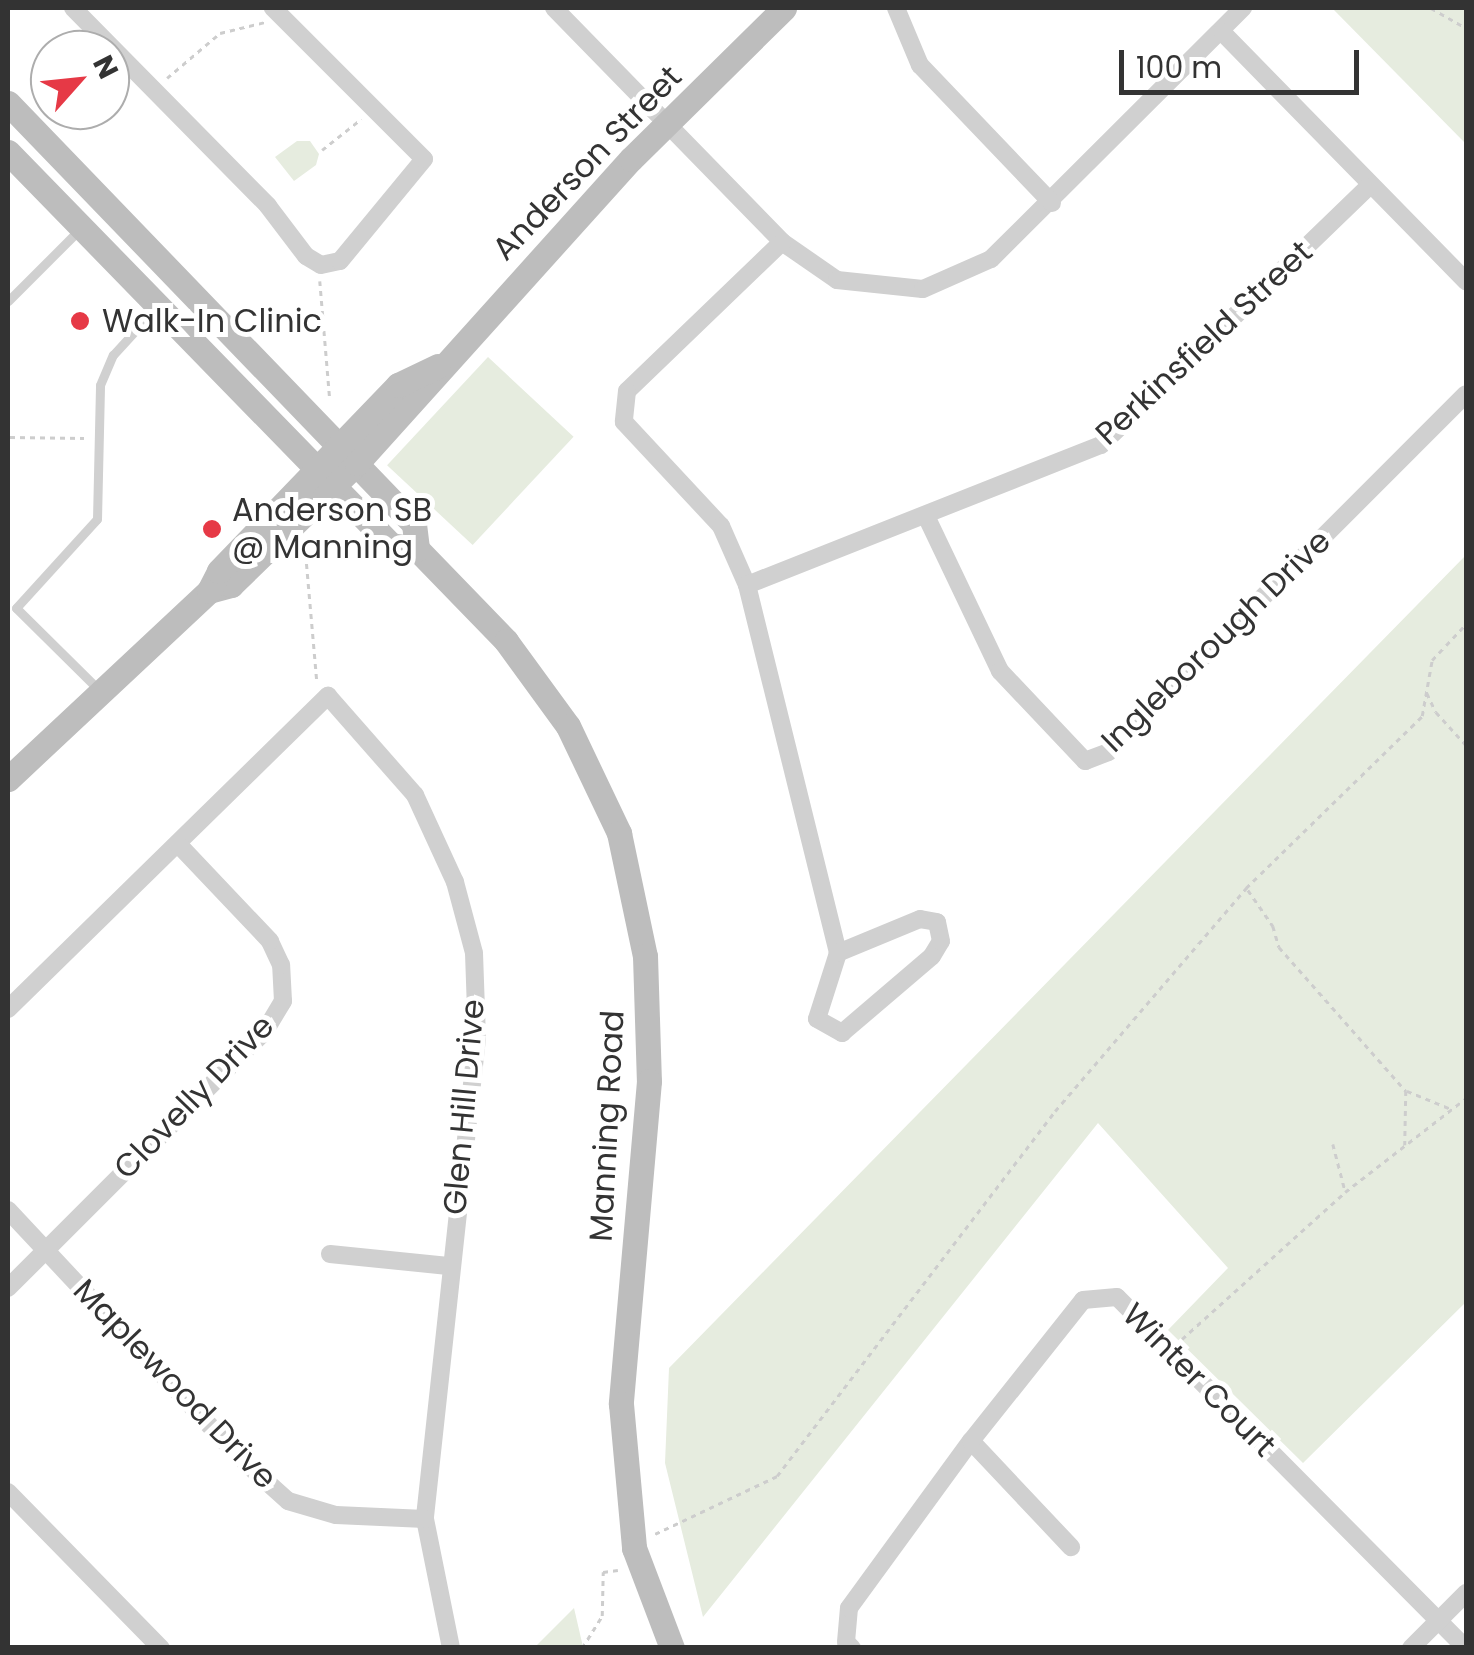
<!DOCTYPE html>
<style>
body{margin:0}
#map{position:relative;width:1474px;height:1655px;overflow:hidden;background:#fff;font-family:Poppins,sans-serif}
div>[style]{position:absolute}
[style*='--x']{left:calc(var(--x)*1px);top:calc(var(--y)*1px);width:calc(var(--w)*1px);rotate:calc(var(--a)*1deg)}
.green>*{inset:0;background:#e6ecdf;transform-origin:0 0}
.path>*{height:2.5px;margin-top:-1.25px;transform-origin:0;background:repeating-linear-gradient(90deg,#cdcdcd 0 5px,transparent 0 10px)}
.service>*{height:9px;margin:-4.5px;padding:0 4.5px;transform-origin:4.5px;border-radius:4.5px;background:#d0d0d0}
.minor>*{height:18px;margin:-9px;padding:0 9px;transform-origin:9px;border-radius:9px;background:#d0d0d0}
.secondary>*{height:25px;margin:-12.5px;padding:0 12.5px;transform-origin:12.5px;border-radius:12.5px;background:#bdbdbd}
.dots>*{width:28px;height:28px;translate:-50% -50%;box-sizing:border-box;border:5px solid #fff;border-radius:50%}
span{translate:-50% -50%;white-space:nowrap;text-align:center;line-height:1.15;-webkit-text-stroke:10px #fff;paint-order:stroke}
.street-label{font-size:32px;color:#333}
.poi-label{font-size:32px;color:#333}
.left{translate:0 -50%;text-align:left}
.frame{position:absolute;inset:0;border:10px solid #333;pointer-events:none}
.north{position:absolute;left:30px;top:30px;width:100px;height:100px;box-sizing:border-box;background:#fff;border:2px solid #adadad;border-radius:50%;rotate:63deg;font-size:28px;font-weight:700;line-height:40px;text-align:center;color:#333}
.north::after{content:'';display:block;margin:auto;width:35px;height:45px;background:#e63946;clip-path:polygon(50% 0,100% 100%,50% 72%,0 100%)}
.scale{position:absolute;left:1119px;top:50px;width:240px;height:45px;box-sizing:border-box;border:5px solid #333;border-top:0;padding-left:12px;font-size:30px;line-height:35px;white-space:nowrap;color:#333;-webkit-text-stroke:8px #fff;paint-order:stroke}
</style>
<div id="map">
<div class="green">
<div style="clip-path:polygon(1332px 8px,1466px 8px,1466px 144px)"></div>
<div style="clip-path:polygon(297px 141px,310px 141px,319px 154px,316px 165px,294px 181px,275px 157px)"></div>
<div style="left:488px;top:357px;width:117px;height:148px;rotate:43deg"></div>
<div style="clip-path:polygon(1466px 555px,1466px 1302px,1303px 1463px,1168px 1330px,1228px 1268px,1098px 1123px,703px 1617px,665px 1463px,669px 1368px)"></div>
<div style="clip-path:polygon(574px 1608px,583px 1647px,535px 1647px)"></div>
</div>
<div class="path">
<div style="--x:1431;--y:8;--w:40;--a:29.7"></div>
<div style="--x:167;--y:78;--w:70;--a:-40.3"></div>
<div style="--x:220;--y:33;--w:46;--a:-13.7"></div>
<div style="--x:322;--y:150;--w:50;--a:-38.5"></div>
<div style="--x:320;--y:281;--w:120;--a:85.2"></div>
<div style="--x:10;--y:437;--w:74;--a:0.8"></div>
<div style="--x:305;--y:544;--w:138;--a:85"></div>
<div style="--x:1427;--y:693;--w:21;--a:65"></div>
<div style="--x:1436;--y:712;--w:45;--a:47.7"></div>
<div style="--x:1248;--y:890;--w:44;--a:55.2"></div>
<div style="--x:1273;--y:926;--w:22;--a:74"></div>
<div style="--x:1279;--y:947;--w:192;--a:48.6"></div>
<div style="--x:1406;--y:1091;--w:54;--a:91.1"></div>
<div style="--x:1407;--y:1091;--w:48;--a:22.2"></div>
<div style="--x:1333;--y:1144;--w:48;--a:75.4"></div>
<div style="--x:1182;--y:1339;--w:219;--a:-42"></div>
<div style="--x:1345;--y:1192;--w:153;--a:-37.8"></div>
<div style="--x:655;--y:1534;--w:135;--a:-25.4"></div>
<div style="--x:777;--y:1476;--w:459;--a:-52.7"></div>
<div style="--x:1055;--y:1111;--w:294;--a:-49.4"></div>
<div style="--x:1246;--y:888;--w:246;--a:-44.3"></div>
<div style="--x:1422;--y:716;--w:57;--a:-79.9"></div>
<div style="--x:1432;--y:660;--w:50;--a:-46.6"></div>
<div style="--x:582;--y:1648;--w:38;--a:-58"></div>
<div style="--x:602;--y:1616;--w:44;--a:-88.7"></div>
<div style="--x:603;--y:1572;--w:15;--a:-8"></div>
</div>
<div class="service">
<div style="--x:8;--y:301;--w:100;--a:-45"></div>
<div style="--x:100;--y:691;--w:118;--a:-135.3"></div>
<div style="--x:16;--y:608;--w:120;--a:-47.7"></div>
<div style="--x:97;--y:519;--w:134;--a:-88.7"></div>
<div style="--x:100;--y:385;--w:33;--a:-67"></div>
<div style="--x:113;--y:355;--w:64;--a:-47.5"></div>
</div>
<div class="minor">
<div style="--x:73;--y:8;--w:278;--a:45.4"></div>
<div style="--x:268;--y:206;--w:63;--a:52.8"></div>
<div style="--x:306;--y:256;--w:17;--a:31"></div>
<div style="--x:321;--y:265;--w:19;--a:-12"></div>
<div style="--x:340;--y:261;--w:132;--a:-50.5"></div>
<div style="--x:424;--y:159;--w:214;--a:-135"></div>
<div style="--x:554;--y:8;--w:327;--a:45.7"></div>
<div style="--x:782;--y:242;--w:67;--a:34.6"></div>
<div style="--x:837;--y:280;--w:86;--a:6"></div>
<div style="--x:923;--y:289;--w:74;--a:-23.8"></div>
<div style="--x:991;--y:259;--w:356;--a:-44.9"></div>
<div style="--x:896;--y:8;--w:62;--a:67.2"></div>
<div style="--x:920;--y:65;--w:191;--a:46.3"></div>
<div style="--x:1222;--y:32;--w:349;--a:45.6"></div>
<div style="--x:782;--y:242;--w:215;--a:136.1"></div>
<div style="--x:627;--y:391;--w:31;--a:96"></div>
<div style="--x:624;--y:422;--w:142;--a:47"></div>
<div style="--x:721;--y:526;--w:64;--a:66.2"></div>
<div style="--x:747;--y:585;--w:379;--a:76.1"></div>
<div style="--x:838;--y:953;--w:69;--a:107.7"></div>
<div style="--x:817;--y:1019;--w:29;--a:29"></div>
<div style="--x:842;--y:1033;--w:118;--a:-40.5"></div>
<div style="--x:932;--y:956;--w:17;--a:-59"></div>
<div style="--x:941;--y:941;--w:19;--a:-102"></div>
<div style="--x:937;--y:922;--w:17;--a:-170"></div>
<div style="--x:920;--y:919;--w:89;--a:157.5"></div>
<div style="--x:927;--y:518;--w:170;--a:64.5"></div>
<div style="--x:1000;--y:671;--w:124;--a:46.6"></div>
<div style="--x:1085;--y:761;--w:25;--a:-21"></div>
<div style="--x:1108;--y:752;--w:506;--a:-45"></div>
<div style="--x:747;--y:585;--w:381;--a:-21.6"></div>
<div style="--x:1101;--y:445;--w:371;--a:-44"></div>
<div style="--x:8;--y:1009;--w:448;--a:-44.4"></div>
<div style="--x:328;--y:696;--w:132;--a:48.7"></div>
<div style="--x:415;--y:795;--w:96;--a:65.3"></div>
<div style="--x:455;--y:882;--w:73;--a:75"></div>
<div style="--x:474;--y:953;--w:85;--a:88"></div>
<div style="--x:477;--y:1038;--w:484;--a:96.2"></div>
<div style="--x:425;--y:1519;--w:132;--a:78.6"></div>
<div style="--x:8;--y:1210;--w:334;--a:46.9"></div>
<div style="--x:236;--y:1454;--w:70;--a:42.1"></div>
<div style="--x:288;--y:1501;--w:50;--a:16.3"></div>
<div style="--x:336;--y:1515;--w:89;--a:2.6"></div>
<div style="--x:330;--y:1254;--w:119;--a:5.8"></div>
<div style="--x:8;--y:1288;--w:363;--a:-45"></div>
<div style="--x:265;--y:1031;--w:35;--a:-59"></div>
<div style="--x:283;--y:1001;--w:36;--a:-93"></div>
<div style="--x:281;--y:965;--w:26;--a:-115"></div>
<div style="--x:270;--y:941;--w:134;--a:-133.5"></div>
<div style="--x:971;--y:1441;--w:146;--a:46.7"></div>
<div style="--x:8;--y:1492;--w:219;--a:45.6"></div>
<div style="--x:852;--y:1648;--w:8;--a:-135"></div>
<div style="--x:846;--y:1642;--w:34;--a:-85"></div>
<div style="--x:849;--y:1608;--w:207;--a:-53.9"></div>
<div style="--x:971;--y:1441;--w:180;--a:-51.5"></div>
<div style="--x:1083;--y:1300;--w:34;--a:-5"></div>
<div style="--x:1117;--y:1297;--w:494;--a:45.2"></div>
<div style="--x:1411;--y:1648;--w:78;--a:-45"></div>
</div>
<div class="secondary">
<div style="--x:8;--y:103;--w:585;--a:46.04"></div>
<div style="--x:414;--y:524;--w:25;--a:83"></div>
<div style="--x:417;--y:549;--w:128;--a:45.9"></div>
<div style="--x:506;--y:641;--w:105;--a:53.9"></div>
<div style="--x:568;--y:726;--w:119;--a:64.5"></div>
<div style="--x:619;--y:833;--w:126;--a:78.1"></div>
<div style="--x:645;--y:956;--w:125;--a:88.2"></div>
<div style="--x:649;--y:1081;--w:324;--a:95"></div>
<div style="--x:621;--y:1404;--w:145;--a:84.8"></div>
<div style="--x:634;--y:1548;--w:107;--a:69.2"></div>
<div style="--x:8;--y:152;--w:549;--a:45.74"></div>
<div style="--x:391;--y:545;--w:26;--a:9"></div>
<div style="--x:209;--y:591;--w:23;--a:-15"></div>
<div style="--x:231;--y:585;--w:175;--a:-44.1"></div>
<div style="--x:357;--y:463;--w:409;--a:-48"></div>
<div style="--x:631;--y:159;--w:215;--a:-44.6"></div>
<div style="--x:8;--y:779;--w:275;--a:-43.1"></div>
<div style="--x:209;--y:591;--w:22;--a:-63"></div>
<div style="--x:219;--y:571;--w:258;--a:-46.1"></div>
<div style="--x:398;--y:385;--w:44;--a:-25.4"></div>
</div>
<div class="dots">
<div style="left:80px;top:321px;background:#e63946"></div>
<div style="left:212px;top:529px;background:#e63946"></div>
</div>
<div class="street-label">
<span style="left:587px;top:163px;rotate:-46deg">Anderson Street</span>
<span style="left:1204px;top:343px;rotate:-43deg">Perkinsfield Street</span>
<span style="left:1216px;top:641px;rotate:-44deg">Ingleborough Drive</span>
<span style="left:194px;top:1097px;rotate:-46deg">Clovelly Drive</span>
<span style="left:464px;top:1107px;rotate:-85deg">Glen Hill Drive</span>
<span style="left:607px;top:1126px;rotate:-87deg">Manning Road</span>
<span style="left:1199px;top:1380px;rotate:45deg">Winter Court</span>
<span style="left:175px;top:1384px;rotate:46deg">Maplewood Drive</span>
</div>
<div class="poi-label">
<span class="left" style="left:102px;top:321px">Walk-In Clinic</span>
<span class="left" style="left:232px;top:529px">Anderson SB<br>@ Manning</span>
</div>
<div class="frame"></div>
<div class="north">N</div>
<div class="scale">100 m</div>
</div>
